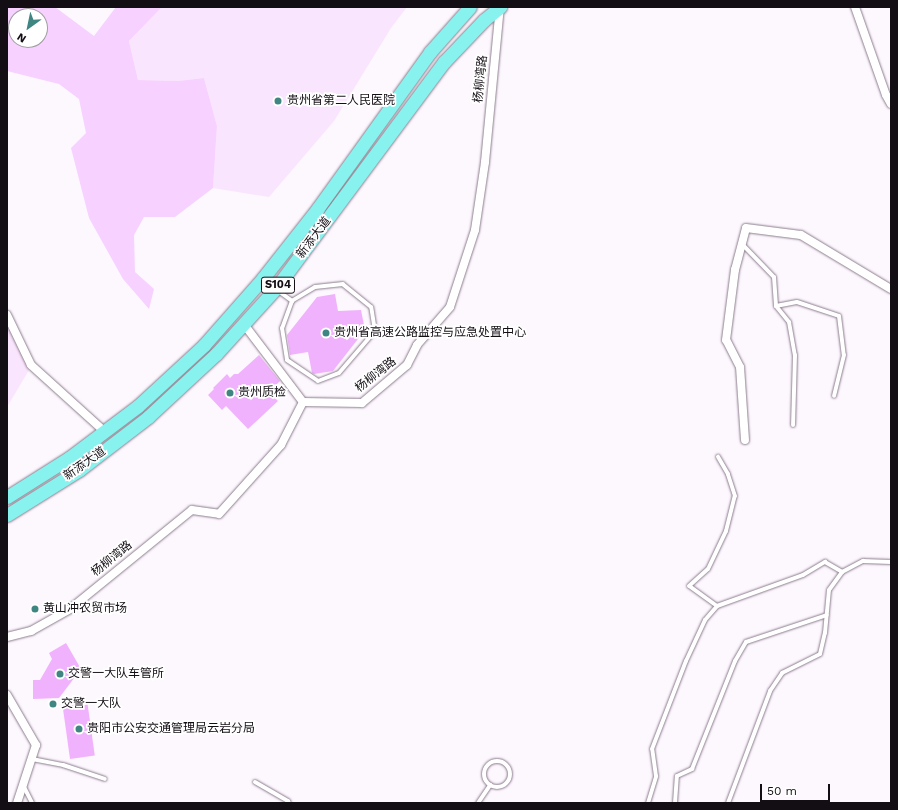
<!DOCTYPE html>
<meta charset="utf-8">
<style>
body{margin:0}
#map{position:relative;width:898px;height:810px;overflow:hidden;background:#fdf7fe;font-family:"Work Sans","Noto Sans SC",sans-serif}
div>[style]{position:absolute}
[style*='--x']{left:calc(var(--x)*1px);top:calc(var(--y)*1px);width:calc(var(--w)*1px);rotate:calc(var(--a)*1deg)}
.built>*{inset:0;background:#f9e5fd}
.green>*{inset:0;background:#f7d1ff}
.building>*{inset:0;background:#f1b2fd;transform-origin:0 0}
.roads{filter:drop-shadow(0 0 1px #8b7d8d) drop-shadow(0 0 1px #8b7d8d)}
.service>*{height:4px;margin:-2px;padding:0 2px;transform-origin:2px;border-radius:2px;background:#fff}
.service>.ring{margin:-2px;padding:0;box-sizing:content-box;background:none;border:4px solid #fff;border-radius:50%}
.minor>*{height:8px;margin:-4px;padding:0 4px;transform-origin:4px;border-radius:4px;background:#fff}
.primary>*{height:13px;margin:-6.5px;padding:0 6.5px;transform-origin:6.5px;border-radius:6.5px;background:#88f2ee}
.dots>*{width:11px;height:11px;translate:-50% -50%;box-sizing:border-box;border:2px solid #fff;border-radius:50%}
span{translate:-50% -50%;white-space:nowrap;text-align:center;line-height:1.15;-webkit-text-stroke:3.5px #fff;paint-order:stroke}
.shield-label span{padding:1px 3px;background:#fff;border:1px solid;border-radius:3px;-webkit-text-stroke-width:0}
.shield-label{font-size:11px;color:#130e14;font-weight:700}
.street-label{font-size:12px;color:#130e14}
.poi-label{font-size:12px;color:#130e14}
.left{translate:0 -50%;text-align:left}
.frame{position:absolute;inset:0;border:8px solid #130e14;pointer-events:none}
.north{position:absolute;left:8px;top:8px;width:40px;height:40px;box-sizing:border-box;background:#fff;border:1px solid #a19fa1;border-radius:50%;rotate:213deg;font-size:11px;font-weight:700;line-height:16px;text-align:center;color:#130e14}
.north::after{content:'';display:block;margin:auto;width:14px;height:18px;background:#3f8682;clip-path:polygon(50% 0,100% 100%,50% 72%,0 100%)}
.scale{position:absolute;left:760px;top:784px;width:70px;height:18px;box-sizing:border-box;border:2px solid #130e14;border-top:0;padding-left:5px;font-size:12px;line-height:14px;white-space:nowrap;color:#130e14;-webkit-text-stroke:3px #fff;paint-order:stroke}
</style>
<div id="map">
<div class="built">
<div style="clip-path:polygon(162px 7px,407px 7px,391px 28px,334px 121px,269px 197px,213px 188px,217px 126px,204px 78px,178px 81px,138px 80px,129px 41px)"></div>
<div style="clip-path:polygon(7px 324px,29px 370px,7px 407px)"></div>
</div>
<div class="green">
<div style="clip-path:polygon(evenodd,7px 7px,55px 7px,94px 36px,116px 7px,162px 7px,129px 41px,138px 80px,178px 81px,204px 78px,217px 126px,213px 188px,175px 217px,144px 217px,134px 235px,135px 272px,154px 289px,149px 309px,123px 279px,89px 218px,71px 148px,86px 133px,79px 99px,59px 84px,7px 71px,7px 7px,16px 16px,40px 16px,40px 40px,16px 40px,16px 16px)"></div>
</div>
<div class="building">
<div style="clip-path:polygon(335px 294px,338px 311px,361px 310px,365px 330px,333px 371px,314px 374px,312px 373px,308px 352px,290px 355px,287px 335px,317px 297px)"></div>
<div style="clip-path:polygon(259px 355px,280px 381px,269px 392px,278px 401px,248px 429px,226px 406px,222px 410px,208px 395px,214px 389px,213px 388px,227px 374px,230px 378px,234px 374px,238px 374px)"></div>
<div style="clip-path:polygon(66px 643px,81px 669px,59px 698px,33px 699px,33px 680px,40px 680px,52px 659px,49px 653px)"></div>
<div style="left:87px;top:700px;width:56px;height:25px;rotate:82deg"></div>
</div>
<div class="roads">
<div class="service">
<div style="--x:742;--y:244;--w:46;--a:45.9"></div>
<div style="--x:774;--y:277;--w:29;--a:86"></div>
<div style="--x:776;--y:306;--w:21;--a:51"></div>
<div style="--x:789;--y:322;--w:34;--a:80"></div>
<div style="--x:795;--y:355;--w:70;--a:91.6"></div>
<div style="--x:277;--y:290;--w:19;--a:36"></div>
<div style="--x:292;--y:301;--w:29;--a:110"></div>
<div style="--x:282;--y:328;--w:32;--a:81"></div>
<div style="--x:287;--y:360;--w:37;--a:34"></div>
<div style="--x:318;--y:381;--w:22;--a:-21"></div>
<div style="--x:339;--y:373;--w:55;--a:-49.4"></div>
<div style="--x:375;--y:331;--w:24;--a:-99"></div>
<div style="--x:371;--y:307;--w:36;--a:-141"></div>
<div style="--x:343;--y:284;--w:28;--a:174"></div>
<div style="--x:315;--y:287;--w:27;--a:149"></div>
<div style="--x:776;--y:306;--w:21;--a:-11"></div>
<div style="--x:797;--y:302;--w:44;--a:18.4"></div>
<div style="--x:839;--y:316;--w:39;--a:83"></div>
<div style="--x:844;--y:355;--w:42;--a:103.7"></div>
<div style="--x:717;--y:606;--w:34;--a:-144"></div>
<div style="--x:689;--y:586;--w:25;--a:-42"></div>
<div style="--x:708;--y:569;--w:42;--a:-64.7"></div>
<div style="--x:726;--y:531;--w:36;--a:-76"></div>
<div style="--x:735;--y:496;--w:23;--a:-108"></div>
<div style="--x:728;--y:474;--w:20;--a:-120"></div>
<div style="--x:32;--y:759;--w:32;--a:11"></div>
<div style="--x:63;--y:765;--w:44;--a:18.4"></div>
<div class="ring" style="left:484px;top:761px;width:22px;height:22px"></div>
<div style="--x:255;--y:782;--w:38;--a:30"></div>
<div style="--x:288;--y:801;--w:2;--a:63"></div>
<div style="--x:23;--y:785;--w:20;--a:63"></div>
<div style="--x:478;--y:803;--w:22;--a:-56"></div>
<div style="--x:648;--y:803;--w:28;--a:-73"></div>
<div style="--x:656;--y:776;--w:27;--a:-98"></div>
<div style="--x:652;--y:749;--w:94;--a:-68.9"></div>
<div style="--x:686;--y:661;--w:45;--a:-65.1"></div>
<div style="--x:705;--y:620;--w:18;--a:-49"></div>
<div style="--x:717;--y:606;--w:91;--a:-19.8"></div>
<div style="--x:803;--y:575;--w:26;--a:-31"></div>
<div style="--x:825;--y:562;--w:20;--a:30"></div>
<div style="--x:675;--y:803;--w:27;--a:-86"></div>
<div style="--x:677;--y:776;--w:17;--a:-25"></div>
<div style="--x:692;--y:769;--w:116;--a:-68.3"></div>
<div style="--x:735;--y:661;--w:22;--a:-60"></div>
<div style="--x:746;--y:642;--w:85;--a:-18.4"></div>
<div style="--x:728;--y:803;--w:120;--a:-69.4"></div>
<div style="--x:770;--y:691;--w:22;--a:-56"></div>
<div style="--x:782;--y:673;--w:42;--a:-26.6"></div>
<div style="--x:820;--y:654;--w:22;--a:-77"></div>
<div style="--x:825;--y:633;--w:43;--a:-84.7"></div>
<div style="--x:829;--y:590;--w:22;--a:-54"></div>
<div style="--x:842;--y:572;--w:24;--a:-28"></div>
<div style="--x:863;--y:561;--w:28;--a:2"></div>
</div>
<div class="minor">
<div style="--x:855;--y:7;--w:93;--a:70.6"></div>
<div style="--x:886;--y:95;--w:10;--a:61"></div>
<div style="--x:7;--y:315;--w:55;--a:64.4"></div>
<div style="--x:31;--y:365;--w:98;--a:42.1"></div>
<div style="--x:243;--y:323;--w:99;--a:52.8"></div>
<div style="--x:745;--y:440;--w:73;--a:-93.9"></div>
<div style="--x:740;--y:367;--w:30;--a:-117"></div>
<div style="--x:726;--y:340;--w:71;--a:-82.7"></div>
<div style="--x:735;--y:270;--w:43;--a:-75.3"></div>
<div style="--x:746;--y:228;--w:55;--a:7.3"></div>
<div style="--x:801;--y:235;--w:105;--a:31"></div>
<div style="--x:7;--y:637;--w:25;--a:-14"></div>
<div style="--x:31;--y:631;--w:45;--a:-29.4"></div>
<div style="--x:70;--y:609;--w:157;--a:-39.1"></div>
<div style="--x:192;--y:510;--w:27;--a:8"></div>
<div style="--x:219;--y:514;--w:93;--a:-48.1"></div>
<div style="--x:281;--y:445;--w:48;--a:-62.9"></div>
<div style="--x:303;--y:402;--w:59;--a:1"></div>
<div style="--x:362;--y:403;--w:59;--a:-40.2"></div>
<div style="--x:407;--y:365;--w:22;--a:-63"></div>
<div style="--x:417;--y:345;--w:50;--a:-49"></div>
<div style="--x:450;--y:307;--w:81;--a:-72"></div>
<div style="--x:475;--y:230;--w:69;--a:-81.6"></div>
<div style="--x:485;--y:162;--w:156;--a:-84.5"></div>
<div style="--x:7;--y:695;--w:58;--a:59.9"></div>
<div style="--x:36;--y:745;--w:61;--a:108.1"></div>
</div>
<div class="primary">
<div style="--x:7;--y:497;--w:73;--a:-32.2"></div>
<div style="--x:69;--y:458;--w:86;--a:-37"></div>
<div style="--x:138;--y:406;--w:90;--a:-42.7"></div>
<div style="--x:204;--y:345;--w:89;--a:-48.6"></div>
<div style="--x:263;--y:278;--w:89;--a:-51.8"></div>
<div style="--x:318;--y:208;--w:192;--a:-54.3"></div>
<div style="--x:430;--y:52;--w:60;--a:-48.4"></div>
<div style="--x:7;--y:515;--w:85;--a:-32"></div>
<div style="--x:79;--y:470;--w:87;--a:-37.5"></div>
<div style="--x:148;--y:417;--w:93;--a:-42.8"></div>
<div style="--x:216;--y:354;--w:89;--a:-47.7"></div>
<div style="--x:276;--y:288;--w:282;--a:-53.4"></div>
<div style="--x:444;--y:62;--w:58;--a:-46.4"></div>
<div style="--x:484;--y:20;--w:21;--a:-39"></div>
</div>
</div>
<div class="dots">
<div style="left:278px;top:101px;background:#3f8682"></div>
<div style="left:326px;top:333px;background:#3f8682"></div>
<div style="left:230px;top:393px;background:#3f8682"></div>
<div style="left:35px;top:609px;background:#3f8682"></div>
<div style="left:60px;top:674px;background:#3f8682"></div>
<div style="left:53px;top:704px;background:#3f8682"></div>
<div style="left:79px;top:729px;background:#3f8682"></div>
</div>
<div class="shield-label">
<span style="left:278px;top:285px">S104</span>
</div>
<div class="street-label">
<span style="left:481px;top:79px;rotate:-84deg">杨柳湾路</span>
<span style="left:314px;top:238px;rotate:-53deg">新添大道</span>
<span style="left:376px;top:375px;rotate:-38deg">杨柳湾路</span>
<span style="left:85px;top:464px;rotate:-35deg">新添大道</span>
<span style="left:112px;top:559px;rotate:-39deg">杨柳湾路</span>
</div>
<div class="poi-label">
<span class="left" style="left:287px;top:101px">贵州省第二人民医院</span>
<span class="left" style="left:334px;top:333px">贵州省高速公路监控与应急处置中心</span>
<span class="left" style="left:238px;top:393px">贵州质检</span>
<span class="left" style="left:43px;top:609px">黄山冲农贸市场</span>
<span class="left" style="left:68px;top:674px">交警一大队车管所</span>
<span class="left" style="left:61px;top:704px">交警一大队</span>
<span class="left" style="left:87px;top:729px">贵阳市公安交通管理局云岩分局</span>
</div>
<div class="frame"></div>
<div class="north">N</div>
<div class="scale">50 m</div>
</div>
